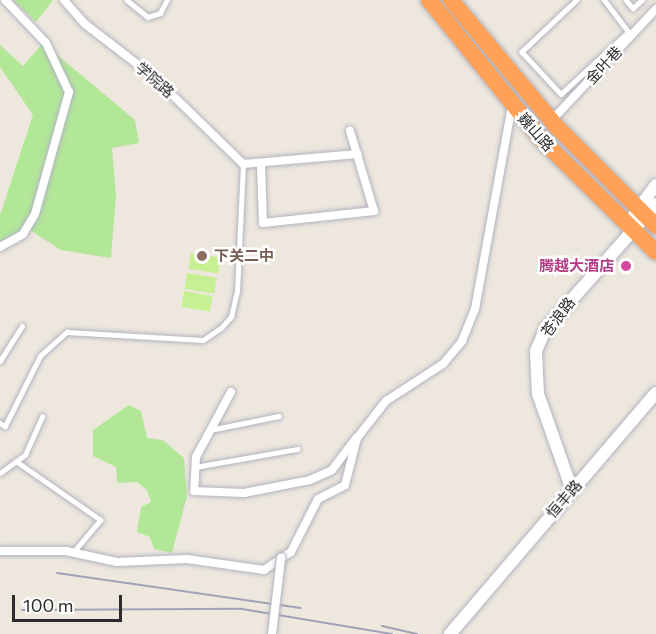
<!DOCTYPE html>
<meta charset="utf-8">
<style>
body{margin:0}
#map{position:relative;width:656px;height:634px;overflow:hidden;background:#eee7de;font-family:Commissioner,"Noto Sans SC",sans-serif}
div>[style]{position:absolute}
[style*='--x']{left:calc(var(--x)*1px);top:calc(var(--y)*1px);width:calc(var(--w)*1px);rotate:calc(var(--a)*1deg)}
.green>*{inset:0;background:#b2e798}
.pitch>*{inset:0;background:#c7ef93;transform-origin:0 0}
.roads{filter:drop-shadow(0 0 2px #b2b4c0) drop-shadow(0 0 2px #b2b4c0)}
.lane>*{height:4.5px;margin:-2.25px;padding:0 2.25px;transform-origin:2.25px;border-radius:2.25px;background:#fff}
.street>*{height:8px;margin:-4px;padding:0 4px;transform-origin:4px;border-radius:4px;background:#fff}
.secondary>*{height:12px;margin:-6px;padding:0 6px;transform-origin:6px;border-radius:6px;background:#fff}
.highway>*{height:16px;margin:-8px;padding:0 8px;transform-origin:8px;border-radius:8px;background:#ffa258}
.rail>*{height:2px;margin:-1px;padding:0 1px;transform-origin:1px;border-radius:1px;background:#a0a3b7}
.bridges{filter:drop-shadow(0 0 2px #b2b4c0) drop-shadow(0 0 2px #b2b4c0)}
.street-bridge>*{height:8px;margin:-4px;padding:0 4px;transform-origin:4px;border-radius:4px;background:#fff}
.dots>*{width:16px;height:16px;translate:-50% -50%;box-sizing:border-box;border:3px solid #fff;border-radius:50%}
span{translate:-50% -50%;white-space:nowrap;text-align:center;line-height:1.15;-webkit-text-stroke:5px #fff;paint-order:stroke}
.street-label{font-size:15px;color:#2c2c2c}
.education-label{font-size:15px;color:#785e54;font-weight:700}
.left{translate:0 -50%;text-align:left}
.hotel-label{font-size:15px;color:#b23c85;font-weight:700}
.right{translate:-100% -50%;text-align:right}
.scale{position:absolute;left:12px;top:595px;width:110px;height:27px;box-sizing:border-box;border:3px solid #2c2c2c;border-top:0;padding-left:8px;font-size:18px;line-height:21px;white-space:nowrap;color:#2c2c2c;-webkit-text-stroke:4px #fff;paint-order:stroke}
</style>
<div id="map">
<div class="green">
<div style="clip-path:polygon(13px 0,53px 0,36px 22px)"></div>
<div style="clip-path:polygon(43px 43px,135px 120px,139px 143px,112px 148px,116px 196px,111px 258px,61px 250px,25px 227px,0 244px,0 215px,33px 115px,0 67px,0 45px,23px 66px)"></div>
<div style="clip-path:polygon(129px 405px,141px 411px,147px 438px,163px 440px,184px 458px,187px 496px,172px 553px,154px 549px,150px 537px,137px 532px,141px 507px,151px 502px,147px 490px,137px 482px,117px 483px,116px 467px,93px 456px,93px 430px)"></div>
</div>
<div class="pitch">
<div style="left:191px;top:253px;width:30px;height:16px;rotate:9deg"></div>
<div style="left:187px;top:273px;width:30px;height:16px;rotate:9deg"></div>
<div style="left:184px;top:291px;width:29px;height:16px;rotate:10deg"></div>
</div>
<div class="roads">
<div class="lane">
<div style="--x:127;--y:0;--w:27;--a:39"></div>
<div style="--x:148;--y:17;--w:13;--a:-18"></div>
<div style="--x:160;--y:13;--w:15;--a:-62"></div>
<div style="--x:577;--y:0;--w:76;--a:136.6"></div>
<div style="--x:522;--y:52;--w:57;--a:47.1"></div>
<div style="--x:561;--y:94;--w:91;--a:-42.8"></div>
<div style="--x:628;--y:32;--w:40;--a:-127"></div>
<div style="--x:626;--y:0;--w:11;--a:49"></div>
<div style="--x:633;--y:8;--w:12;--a:-42"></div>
<div style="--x:0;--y:361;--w:41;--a:-57.8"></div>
<div style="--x:0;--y:423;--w:6;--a:31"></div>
<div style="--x:5;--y:426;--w:78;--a:-63.4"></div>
<div style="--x:40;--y:356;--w:36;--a:-42"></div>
<div style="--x:67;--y:332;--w:136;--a:3.4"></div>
<div style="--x:203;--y:340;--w:22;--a:-34"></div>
<div style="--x:221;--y:328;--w:15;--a:-48"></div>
<div style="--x:231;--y:317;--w:26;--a:-77"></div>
<div style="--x:237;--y:292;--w:128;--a:-87.3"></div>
<div style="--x:210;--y:430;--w:70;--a:-11.5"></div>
<div style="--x:16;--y:461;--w:103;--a:34.8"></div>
<div style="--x:101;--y:520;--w:43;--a:130.3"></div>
<div style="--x:195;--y:467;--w:104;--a:-10"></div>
<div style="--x:0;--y:473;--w:31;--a:-36"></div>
<div style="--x:25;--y:455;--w:42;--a:-65.9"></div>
</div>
<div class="street">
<div style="--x:64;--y:0;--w:32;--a:49"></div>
<div style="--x:85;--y:24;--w:88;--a:37.6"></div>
<div style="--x:155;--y:78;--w:123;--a:44.3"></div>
<div style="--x:243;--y:164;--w:115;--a:-5"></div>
<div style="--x:552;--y:120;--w:152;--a:-46.9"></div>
<div style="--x:261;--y:165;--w:58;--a:88"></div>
<div style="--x:263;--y:223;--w:112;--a:-6.2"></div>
<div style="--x:374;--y:211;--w:84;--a:-106.7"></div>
<div style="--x:0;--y:247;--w:26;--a:-29"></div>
<div style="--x:23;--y:234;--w:23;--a:-59"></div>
<div style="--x:35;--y:214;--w:127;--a:-74.4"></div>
<div style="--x:69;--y:92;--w:54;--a:-115.1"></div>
<div style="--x:46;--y:43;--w:59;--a:-133.6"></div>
<div style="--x:231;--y:392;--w:74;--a:118.3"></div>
<div style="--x:196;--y:457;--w:34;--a:93"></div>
<div style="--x:194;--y:491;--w:50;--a:2.3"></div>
<div style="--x:244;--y:493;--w:67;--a:-11.1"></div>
<div style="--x:310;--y:480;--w:24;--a:-24"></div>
<div style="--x:332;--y:470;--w:40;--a:-53"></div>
<div style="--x:0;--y:551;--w:66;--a:0"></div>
<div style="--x:66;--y:551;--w:52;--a:12.2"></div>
<div style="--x:117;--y:562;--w:70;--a:-2.5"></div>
<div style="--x:187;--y:559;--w:78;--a:8.1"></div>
<div style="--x:264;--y:570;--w:32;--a:-34"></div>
<div style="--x:291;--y:552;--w:59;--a:-63"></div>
<div style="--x:318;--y:499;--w:30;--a:-27"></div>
<div style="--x:345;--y:485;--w:49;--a:-75.7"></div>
<div style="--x:357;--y:438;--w:47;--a:-51.9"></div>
<div style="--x:386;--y:401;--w:68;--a:-33"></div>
<div style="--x:443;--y:364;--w:30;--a:-50"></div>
<div style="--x:462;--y:341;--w:35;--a:-68"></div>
<div style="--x:475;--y:309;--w:206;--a:-79.7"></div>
</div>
<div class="secondary">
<div style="--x:634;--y:215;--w:37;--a:-54"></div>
<div style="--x:572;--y:490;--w:102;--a:-109.5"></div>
<div style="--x:538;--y:394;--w:43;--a:-92.7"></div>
<div style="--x:536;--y:351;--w:23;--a:-67"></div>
<div style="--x:545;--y:330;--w:168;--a:-48.6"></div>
<div style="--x:450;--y:634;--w:317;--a:-49.5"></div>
</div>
<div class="highway">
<div style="--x:429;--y:0;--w:179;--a:51.1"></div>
<div style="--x:541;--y:139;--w:161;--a:44.5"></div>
<div style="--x:451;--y:0;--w:164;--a:50.2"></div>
<div style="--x:556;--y:126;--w:141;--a:45"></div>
</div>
</div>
<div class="rail">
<div style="--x:57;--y:573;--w:246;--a:8.2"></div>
<div style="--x:22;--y:610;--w:220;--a:-0.3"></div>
<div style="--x:242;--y:609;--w:152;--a:9.5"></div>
<div style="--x:382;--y:626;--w:36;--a:13"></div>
</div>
<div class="bridges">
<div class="street-bridge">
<div style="--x:272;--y:634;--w:77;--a:-83.2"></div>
</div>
</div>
<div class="dots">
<div style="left:202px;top:256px;background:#8d6e63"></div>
<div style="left:626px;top:266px;background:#d1479c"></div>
</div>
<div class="street-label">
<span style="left:604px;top:65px;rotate:-47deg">金叶巷</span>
<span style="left:155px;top:80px;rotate:41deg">学院路</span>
<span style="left:536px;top:132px;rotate:48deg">巍山路</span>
<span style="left:558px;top:317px;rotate:-53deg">苍浪路</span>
<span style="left:564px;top:499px;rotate:-49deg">恒丰路</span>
</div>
<div class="education-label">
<span class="left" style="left:214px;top:256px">下关二中</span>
</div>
<div class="hotel-label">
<span class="right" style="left:614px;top:266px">腾越大酒店</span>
</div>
<div class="scale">100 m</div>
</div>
